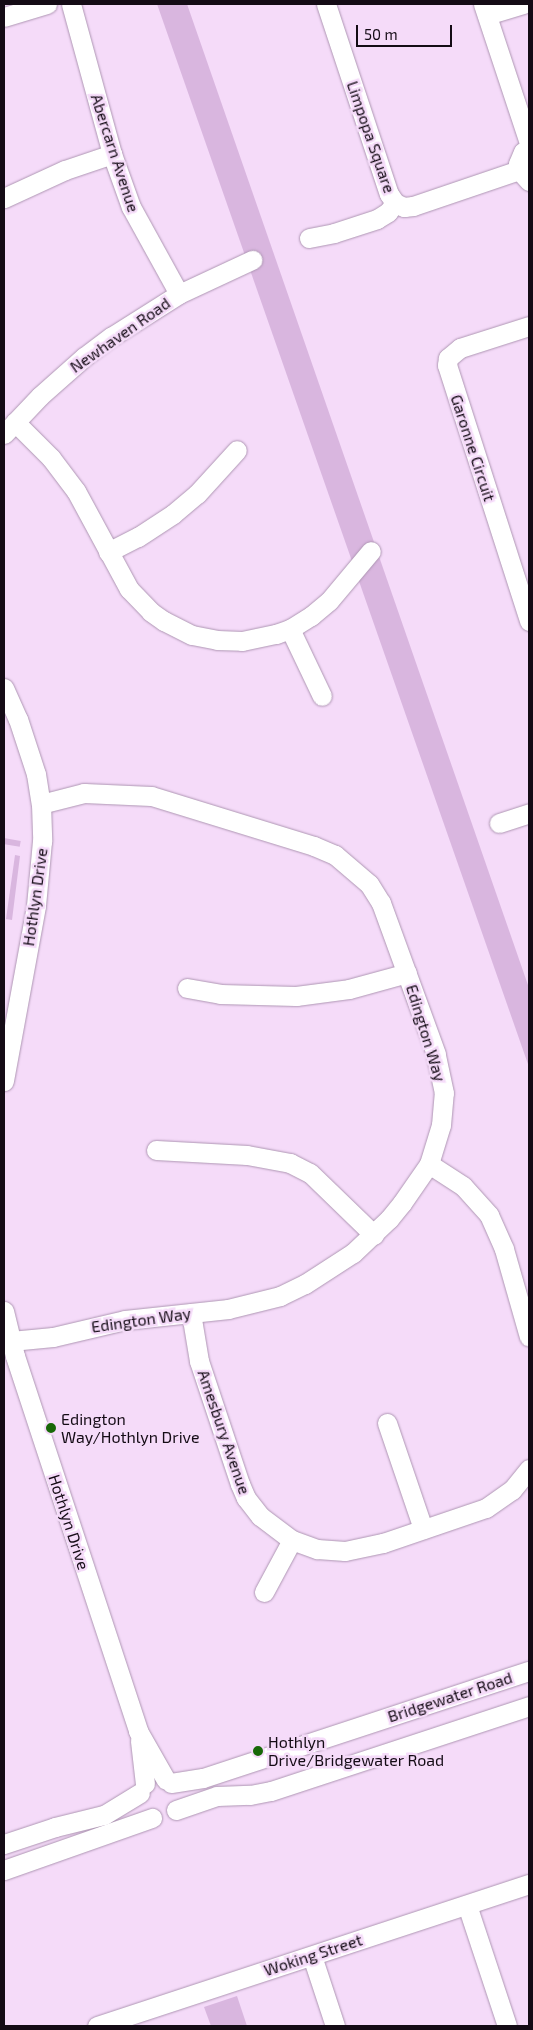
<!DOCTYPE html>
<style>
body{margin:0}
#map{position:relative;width:533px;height:2030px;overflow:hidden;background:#f5dbf9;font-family:"Exo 2",sans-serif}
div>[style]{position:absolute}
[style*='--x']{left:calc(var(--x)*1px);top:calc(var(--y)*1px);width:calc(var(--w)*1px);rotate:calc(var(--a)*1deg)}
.green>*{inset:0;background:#d9b6df;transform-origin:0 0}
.roads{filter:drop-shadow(0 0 1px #ae96b3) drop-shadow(0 0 1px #ae96b3)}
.minor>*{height:19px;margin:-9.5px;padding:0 9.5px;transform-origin:9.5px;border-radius:9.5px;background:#fff}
.dots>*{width:14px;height:14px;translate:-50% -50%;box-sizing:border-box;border:2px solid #f5dbf9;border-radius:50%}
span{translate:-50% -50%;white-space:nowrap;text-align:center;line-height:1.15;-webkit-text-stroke:5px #f5dbf9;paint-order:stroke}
.street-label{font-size:16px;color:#140b15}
.poi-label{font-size:16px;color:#140b15}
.left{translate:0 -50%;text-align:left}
.frame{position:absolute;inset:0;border:5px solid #140b15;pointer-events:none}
.scale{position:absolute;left:356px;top:25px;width:96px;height:22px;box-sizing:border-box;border:2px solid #140b15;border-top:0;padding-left:6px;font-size:15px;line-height:18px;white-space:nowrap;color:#140b15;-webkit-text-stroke:4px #f5dbf9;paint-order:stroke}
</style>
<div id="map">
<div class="green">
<div style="clip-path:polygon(157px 4px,187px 4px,529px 988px,529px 1067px)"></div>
<div style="left:4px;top:838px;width:17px;height:6px;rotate:10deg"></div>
<div style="clip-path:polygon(15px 855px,20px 856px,12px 920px,6px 919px)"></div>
<div style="clip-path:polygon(237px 1996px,247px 2026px,211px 2026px,204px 2007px)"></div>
</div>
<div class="roads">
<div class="minor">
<div style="--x:71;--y:4;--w:156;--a:74.7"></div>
<div style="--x:112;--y:154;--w:56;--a:70.3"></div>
<div style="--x:131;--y:207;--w:99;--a:61.1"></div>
<div style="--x:326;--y:4;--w:200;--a:71.7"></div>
<div style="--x:389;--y:194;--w:11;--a:56"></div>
<div style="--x:395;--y:203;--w:10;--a:24"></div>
<div style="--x:404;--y:207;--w:9;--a:-6"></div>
<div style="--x:413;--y:206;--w:112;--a:-18.8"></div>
<div style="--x:483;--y:4;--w:146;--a:71.7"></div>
<div style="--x:487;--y:15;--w:38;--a:-17"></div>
<div style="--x:4;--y:17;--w:45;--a:-16.8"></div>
<div style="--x:529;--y:148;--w:7;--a:146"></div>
<div style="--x:523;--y:152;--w:13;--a:113"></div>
<div style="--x:518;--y:164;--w:6;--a:81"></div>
<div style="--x:519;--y:170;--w:15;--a:48"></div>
<div style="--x:4;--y:198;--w:67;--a:-24.7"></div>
<div style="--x:65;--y:170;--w:50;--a:-18.8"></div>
<div style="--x:309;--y:238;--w:25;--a:-11"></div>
<div style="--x:334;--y:233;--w:45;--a:-18"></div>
<div style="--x:377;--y:219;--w:13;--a:-32"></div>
<div style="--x:388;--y:212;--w:11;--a:-52"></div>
<div style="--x:529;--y:326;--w:72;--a:162.3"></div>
<div style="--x:460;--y:348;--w:16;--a:140"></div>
<div style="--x:448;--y:358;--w:7;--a:98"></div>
<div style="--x:447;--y:365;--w:269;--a:72.2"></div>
<div style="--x:15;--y:422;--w:51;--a:45"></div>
<div style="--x:51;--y:458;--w:41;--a:52.9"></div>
<div style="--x:76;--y:491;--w:111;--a:61.6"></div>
<div style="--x:129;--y:589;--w:32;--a:46"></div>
<div style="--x:151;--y:612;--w:16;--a:35"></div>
<div style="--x:164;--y:621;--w:31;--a:27"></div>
<div style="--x:192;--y:635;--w:25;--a:11"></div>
<div style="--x:217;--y:640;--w:25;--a:2"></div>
<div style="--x:242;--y:641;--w:35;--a:-12"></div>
<div style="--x:276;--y:634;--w:15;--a:-20"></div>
<div style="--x:290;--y:629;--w:25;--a:-32"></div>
<div style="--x:311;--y:616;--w:23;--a:-40"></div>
<div style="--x:329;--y:601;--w:65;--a:-50"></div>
<div style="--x:4;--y:434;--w:52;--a:-46.5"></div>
<div style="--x:40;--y:396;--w:59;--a:-41.6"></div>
<div style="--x:84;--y:357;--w:34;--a:-37"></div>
<div style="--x:111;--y:337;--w:80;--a:-32.3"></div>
<div style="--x:179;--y:294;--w:81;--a:-25"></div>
<div style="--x:108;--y:552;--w:34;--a:-27"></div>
<div style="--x:138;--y:537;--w:42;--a:-33.3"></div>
<div style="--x:173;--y:514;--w:31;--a:-40"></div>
<div style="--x:197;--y:494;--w:59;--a:-47.7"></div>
<div style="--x:290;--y:629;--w:74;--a:64.5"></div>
<div style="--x:4;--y:688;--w:34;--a:66"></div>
<div style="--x:18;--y:719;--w:58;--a:71.9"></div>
<div style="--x:36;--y:774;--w:30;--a:81"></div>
<div style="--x:41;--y:804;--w:37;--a:88"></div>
<div style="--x:42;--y:841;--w:65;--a:95.3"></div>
<div style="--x:36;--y:906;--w:178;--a:100.4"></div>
<div style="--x:499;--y:823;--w:32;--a:-18"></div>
<div style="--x:187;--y:988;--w:34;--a:10"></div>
<div style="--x:220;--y:994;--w:76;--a:1.5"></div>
<div style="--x:296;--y:996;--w:53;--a:-7.5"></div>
<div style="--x:349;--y:989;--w:60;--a:-15.4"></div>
<div style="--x:156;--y:1150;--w:91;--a:3.1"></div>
<div style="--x:247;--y:1155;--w:44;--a:10.5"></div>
<div style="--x:290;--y:1163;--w:22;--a:27"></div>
<div style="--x:310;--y:1173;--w:89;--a:44.1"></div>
<div style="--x:429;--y:1164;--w:40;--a:32.9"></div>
<div style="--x:463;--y:1186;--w:39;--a:48"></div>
<div style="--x:489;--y:1215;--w:37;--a:66"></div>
<div style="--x:504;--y:1249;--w:91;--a:74.1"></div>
<div style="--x:4;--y:1311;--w:46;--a:76.3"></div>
<div style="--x:15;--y:1356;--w:395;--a:71.8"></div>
<div style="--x:138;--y:1731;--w:56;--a:60.3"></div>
<div style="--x:191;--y:1313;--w:49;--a:80.5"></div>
<div style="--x:199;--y:1361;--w:130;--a:71.6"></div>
<div style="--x:240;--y:1484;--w:15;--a:67"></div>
<div style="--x:246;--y:1498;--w:23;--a:52"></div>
<div style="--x:260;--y:1516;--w:40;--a:37"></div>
<div style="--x:292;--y:1540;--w:27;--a:20"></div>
<div style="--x:317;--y:1549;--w:28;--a:4"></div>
<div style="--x:345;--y:1551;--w:39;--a:-12"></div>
<div style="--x:383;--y:1543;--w:109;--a:-18.8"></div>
<div style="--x:486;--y:1508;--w:32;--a:-35"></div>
<div style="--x:512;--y:1490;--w:27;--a:-51"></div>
<div style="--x:11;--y:1341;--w:42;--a:-5.4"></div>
<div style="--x:53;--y:1337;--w:74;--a:-13.3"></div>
<div style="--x:125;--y:1320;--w:104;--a:-6.1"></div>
<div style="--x:228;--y:1309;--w:54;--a:-14"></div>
<div style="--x:280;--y:1296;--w:28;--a:-26"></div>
<div style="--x:305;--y:1284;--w:57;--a:-32.9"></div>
<div style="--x:353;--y:1253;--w:50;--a:-43.4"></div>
<div style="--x:389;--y:1219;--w:21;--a:-51"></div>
<div style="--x:402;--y:1203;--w:47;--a:-55.3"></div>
<div style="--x:429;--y:1164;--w:41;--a:-72.9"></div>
<div style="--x:441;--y:1125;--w:32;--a:-85"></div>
<div style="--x:444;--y:1093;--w:40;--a:-102"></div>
<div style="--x:436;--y:1054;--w:161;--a:-110"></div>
<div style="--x:381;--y:903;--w:22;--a:-122"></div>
<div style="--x:369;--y:884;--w:45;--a:-139.5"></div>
<div style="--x:335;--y:855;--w:23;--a:-157"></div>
<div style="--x:314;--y:846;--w:170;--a:-162.9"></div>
<div style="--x:151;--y:796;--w:67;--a:-177.4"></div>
<div style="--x:84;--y:793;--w:44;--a:165.7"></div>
<div style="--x:387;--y:1423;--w:112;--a:71.2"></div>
<div style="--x:264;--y:1592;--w:59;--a:-61.7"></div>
<div style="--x:140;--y:1741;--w:43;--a:83.4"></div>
<div style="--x:171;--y:1783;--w:32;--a:-9"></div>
<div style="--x:203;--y:1778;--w:343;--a:-18.2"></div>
<div style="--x:176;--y:1810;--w:43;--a:-18.9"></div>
<div style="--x:217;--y:1796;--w:33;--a:-2"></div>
<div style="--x:250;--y:1795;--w:21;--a:-11"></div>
<div style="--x:271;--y:1791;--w:272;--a:-18.2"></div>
<div style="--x:4;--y:1844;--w:54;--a:-18.4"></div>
<div style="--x:55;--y:1827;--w:50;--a:-13.8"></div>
<div style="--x:104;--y:1815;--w:42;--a:-31.4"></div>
<div style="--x:4;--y:1870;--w:157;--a:-19.4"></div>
<div style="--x:467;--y:1905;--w:127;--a:71.7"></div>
<div style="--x:312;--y:1956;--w:74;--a:71.8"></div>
<div style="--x:97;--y:2026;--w:455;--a:-18.2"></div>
</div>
</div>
<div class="dots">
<div style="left:51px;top:1428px;background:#186808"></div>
<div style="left:258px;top:1751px;background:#186808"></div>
</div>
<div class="street-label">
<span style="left:371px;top:137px;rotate:71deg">Limpopa Square</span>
<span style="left:115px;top:153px;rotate:72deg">Abercarn Avenue</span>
<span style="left:120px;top:335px;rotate:-35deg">Newhaven Road</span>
<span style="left:473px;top:448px;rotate:72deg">Garonne Circuit</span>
<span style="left:35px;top:897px;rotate:-82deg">Hothlyn Drive</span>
<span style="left:426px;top:1033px;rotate:73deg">Edington Way</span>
<span style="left:141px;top:1320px;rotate:-8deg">Edington Way</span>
<span style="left:224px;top:1432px;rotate:71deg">Amesbury Avenue</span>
<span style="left:69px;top:1522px;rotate:72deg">Hothlyn Drive</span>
<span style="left:450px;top:1697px;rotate:-18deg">Bridgewater Road</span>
<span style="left:313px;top:1955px;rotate:-18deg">Woking Street</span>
</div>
<div class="poi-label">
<span class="left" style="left:61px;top:1428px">Edington<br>Way/Hothlyn Drive</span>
<span class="left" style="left:268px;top:1751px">Hothlyn<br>Drive/Bridgewater Road</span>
</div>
<div class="frame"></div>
<div class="scale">50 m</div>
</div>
